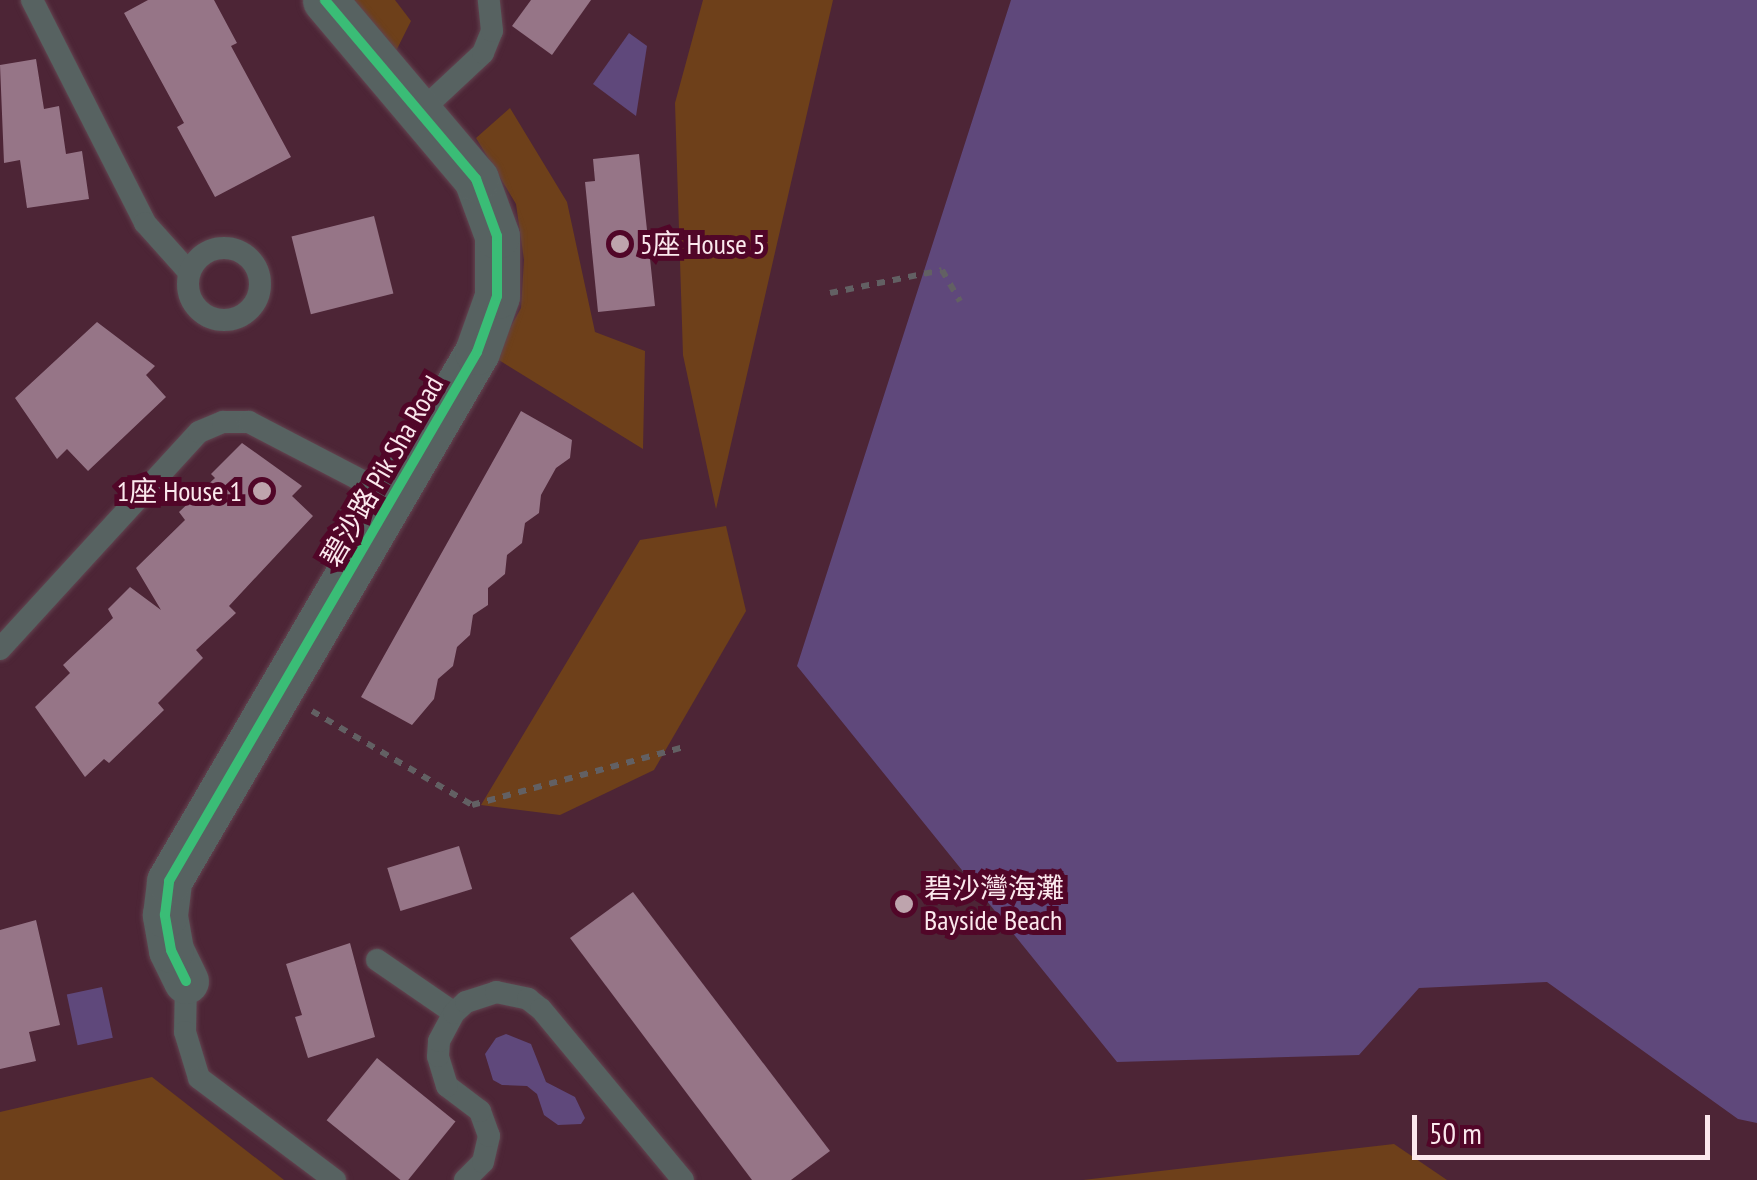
<!DOCTYPE html>
<meta charset="utf-8">
<style>
body{margin:0}
#map{position:relative;width:1757px;height:1180px;overflow:hidden;background:#4d2536;font-family:"PT Sans Narrow","Noto Sans TC",sans-serif}
div>[style]{position:absolute}
[style*='--x']{left:calc(var(--x)*1px);top:calc(var(--y)*1px);width:calc(var(--w)*1px);rotate:calc(var(--a)*1deg)}
.green>*{inset:0;background:#6e401a}
.water>*{inset:0;background:#5f487b;transform-origin:0 0}
.building>*{inset:0;background:#967587;transform-origin:0 0}
.path>*{height:6px;margin-top:-3px;transform-origin:0;background:repeating-linear-gradient(90deg,#626063 0 8px,transparent 0 16px)}
.roads{filter:drop-shadow(0 0 2px #624450) drop-shadow(0 0 2px #624450)}
.lane>*{height:22px;margin:-11px;padding:0 11px;transform-origin:11px;border-radius:11px;background:#576261}
.lane>.ring{margin:-11px;padding:0;box-sizing:content-box;background:none;border:22px solid #576261;border-radius:50%}
.street>*{height:45px;margin:-22.5px;padding:0 22.5px;transform-origin:22.5px;border-radius:22.5px;background:#576261}
.cycleway>*{height:10px;margin:-5px;padding:0 5px;transform-origin:5px;border-radius:5px;background:#3abd76}
.dots>*{width:28px;height:28px;translate:-50% -50%;box-sizing:border-box;border:5px solid #510628;border-radius:50%}
span{translate:-50% -50%;white-space:nowrap;text-align:center;line-height:1.15;-webkit-text-stroke:10px #510628;paint-order:stroke}
.poi-label{font-size:28px;color:#fbe8ed}
.left{translate:0 -50%;text-align:left}
.right{translate:-100% -50%;text-align:right}
.street-label{font-size:28px;color:#fbe8ed}
.scale{position:absolute;left:1412px;top:1115px;width:298px;height:45px;box-sizing:border-box;border:5px solid #fbe8ed;border-top:0;padding-left:12px;font-size:30px;line-height:35px;white-space:nowrap;color:#fbe8ed;-webkit-text-stroke:8px #510628;paint-order:stroke}
</style>
<div id="map">
<div class="green">
<div style="clip-path:polygon(349px 0,395px 0,411px 21px,395px 53px)"></div>
<div style="clip-path:polygon(703px 0,833px 0,716px 509px,683px 355px,675px 103px)"></div>
<div style="clip-path:polygon(510px 108px,567px 202px,595px 332px,645px 351px,643px 449px,494px 357px,521px 308px,524px 260px,516px 204px,476px 138px)"></div>
<div style="clip-path:polygon(726px 526px,746px 611px,654px 770px,560px 815px,481px 805px,640px 540px)"></div>
<div style="clip-path:polygon(152px 1077px,284px 1180px,0 1180px,0 1112px)"></div>
<div style="clip-path:polygon(1394px 1144px,1447px 1180px,1083px 1180px)"></div>
</div>
<div class="water">
<div style="clip-path:polygon(1011px 0,1757px 0,1757px 1123px,1738px 1119px,1547px 982px,1419px 988px,1359px 1055px,1117px 1062px,797px 666px)"></div>
<div style="clip-path:polygon(629px 33px,647px 46px,636px 116px,593px 84px)"></div>
<div style="left:102px;top:987px;width:52px;height:36px;rotate:78deg"></div>
<div style="clip-path:polygon(506px 1034px,531px 1044px,546px 1082px,575px 1097px,585px 1118px,581px 1124px,558px 1125px,544px 1115px,537px 1094px,527px 1086px,502px 1085px,493px 1080px,485px 1054px,496px 1038px)"></div>
</div>
<div class="building">
<div style="clip-path:polygon(148px 0,214px 0,237px 43px,231px 46px,291px 157px,215px 197px,177px 127px,184px 123px,124px 13px)"></div>
<div style="clip-path:polygon(531px 0,591px 0,552px 55px,512px 26px)"></div>
<div style="clip-path:polygon(36px 59px,44px 109px,59px 106px,66px 154px,82px 151px,89px 199px,27px 208px,20px 160px,4px 163px,0 65px)"></div>
<div style="clip-path:polygon(639px 154px,655px 306px,598px 312px,585px 182px,595px 181px,593px 159px)"></div>
<div style="left:374px;top:216px;width:80px;height:85px;rotate:76deg"></div>
<div style="clip-path:polygon(97px 322px,155px 366px,146px 375px,166px 397px,88px 471px,67px 449px,57px 459px,15px 398px)"></div>
<div style="clip-path:polygon(521px 411px,572px 440px,570px 458px,556px 468px,541px 495px,539px 513px,525px 523px,522px 543px,507px 555px,505px 574px,488px 588px,488px 605px,473px 615px,470px 635px,457px 647px,453px 666px,438px 679px,434px 699px,412px 725px,361px 697px)"></div>
<div style="clip-path:polygon(242px 443px,302px 486px,292px 496px,313px 516px,229px 606px,236px 613px,196px 650px,203px 658px,158px 703px,164px 710px,109px 763px,104px 759px,85px 777px,35px 707px,70px 673px,63px 665px,113px 618px,108px 609px,130px 587px,161px 610px,136px 568px,185px 520px,179px 512px,215px 478px,211px 474px)"></div>
<div style="left:459px;top:846px;width:45px;height:75px;rotate:73deg"></div>
<div style="clip-path:polygon(633px 892px,830px 1151px,791px 1180px,752px 1180px,570px 938px)"></div>
<div style="clip-path:polygon(36px 920px,60px 1025px,29px 1032px,36px 1061px,0 1069px,0 930px)"></div>
<div style="clip-path:polygon(350px 943px,375px 1037px,308px 1058px,295px 1017px,302px 1015px,286px 964px)"></div>
<div style="left:377px;top:1058px;width:101px;height:80px;rotate:39deg"></div>
</div>
<div class="path">
<div style="--x:830;--y:293;--w:114;--a:-11.6"></div>
<div style="--x:942;--y:270;--w:36;--a:60"></div>
<div style="--x:312;--y:711;--w:186;--a:30.4"></div>
<div style="--x:472;--y:805;--w:223;--a:-15.3"></div>
</div>
<div class="roads">
<div class="lane">
<div style="--x:32;--y:0;--w:250;--a:63.1"></div>
<div style="--x:145;--y:223;--w:66;--a:48.1"></div>
<div style="--x:421;--y:111;--w:85;--a:-43.1"></div>
<div style="--x:483;--y:53;--w:24;--a:-68"></div>
<div style="--x:492;--y:31;--w:31;--a:-96"></div>
<div class="ring" style="left:188px;top:248px;width:50px;height:50px"></div>
<div style="--x:0;--y:649;--w:294;--a:-47.5"></div>
<div style="--x:199;--y:432;--w:26;--a:-23"></div>
<div style="--x:223;--y:422;--w:26;--a:0"></div>
<div style="--x:249;--y:422;--w:165;--a:27.5"></div>
<div style="--x:377;--y:960;--w:93;--a:34.5"></div>
<div style="--x:186;--y:981;--w:51;--a:91.1"></div>
<div style="--x:185;--y:1032;--w:48;--a:73.1"></div>
<div style="--x:199;--y:1078;--w:170;--a:36.9"></div>
<div style="--x:465;--y:1180;--w:25;--a:-45"></div>
<div style="--x:483;--y:1162;--w:27;--a:-77"></div>
<div style="--x:489;--y:1136;--w:27;--a:-110"></div>
<div style="--x:480;--y:1111;--w:41;--a:-142.9"></div>
<div style="--x:447;--y:1086;--w:31;--a:-107"></div>
<div style="--x:438;--y:1056;--w:15;--a:-86"></div>
<div style="--x:439;--y:1041;--w:32;--a:-62"></div>
<div style="--x:454;--y:1013;--w:16;--a:-43"></div>
<div style="--x:466;--y:1002;--w:32;--a:-18"></div>
<div style="--x:496;--y:992;--w:33;--a:12"></div>
<div style="--x:528;--y:999;--w:16;--a:38"></div>
<div style="--x:541;--y:1009;--w:222;--a:50.3"></div>
</div>
<div class="street">
<div style="--x:186;--y:981;--w:34;--a:-116"></div>
<div style="--x:171;--y:950;--w:36;--a:-100"></div>
<div style="--x:165;--y:915;--w:34;--a:-83"></div>
<div style="--x:169;--y:881;--w:612;--a:-59.79"></div>
<div style="--x:477;--y:352;--w:59;--a:-70.3"></div>
<div style="--x:497;--y:296;--w:60;--a:-90"></div>
<div style="--x:497;--y:236;--w:61;--a:-110.2"></div>
<div style="--x:476;--y:179;--w:234;--a:-130.2"></div>
</div>
</div>
<div class="cycleway">
<div style="--x:186;--y:981;--w:34;--a:-116"></div>
<div style="--x:171;--y:950;--w:36;--a:-100"></div>
<div style="--x:165;--y:915;--w:34;--a:-83"></div>
<div style="--x:169;--y:881;--w:612;--a:-59.79"></div>
<div style="--x:477;--y:352;--w:59;--a:-70.3"></div>
<div style="--x:497;--y:296;--w:60;--a:-90"></div>
<div style="--x:497;--y:236;--w:61;--a:-110.2"></div>
<div style="--x:476;--y:179;--w:234;--a:-130.2"></div>
</div>
<div class="dots">
<div style="left:620px;top:244px;background:#bea4ad"></div>
<div style="left:262px;top:491px;background:#bea4ad"></div>
<div style="left:904px;top:904px;background:#bea4ad"></div>
</div>
<div class="poi-label">
<span class="left" style="left:640px;top:244px">5座 House 5</span>
<span class="right" style="left:242px;top:491px">1座 House 1</span>
<span class="left" style="left:924px;top:904px">碧沙灣海灘<br>Bayside Beach</span>
</div>
<div class="street-label">
<span style="left:382px;top:471px;rotate:-60deg">碧沙路 Pik Sha Road</span>
</div>
<div class="scale">50 m</div>
</div>
